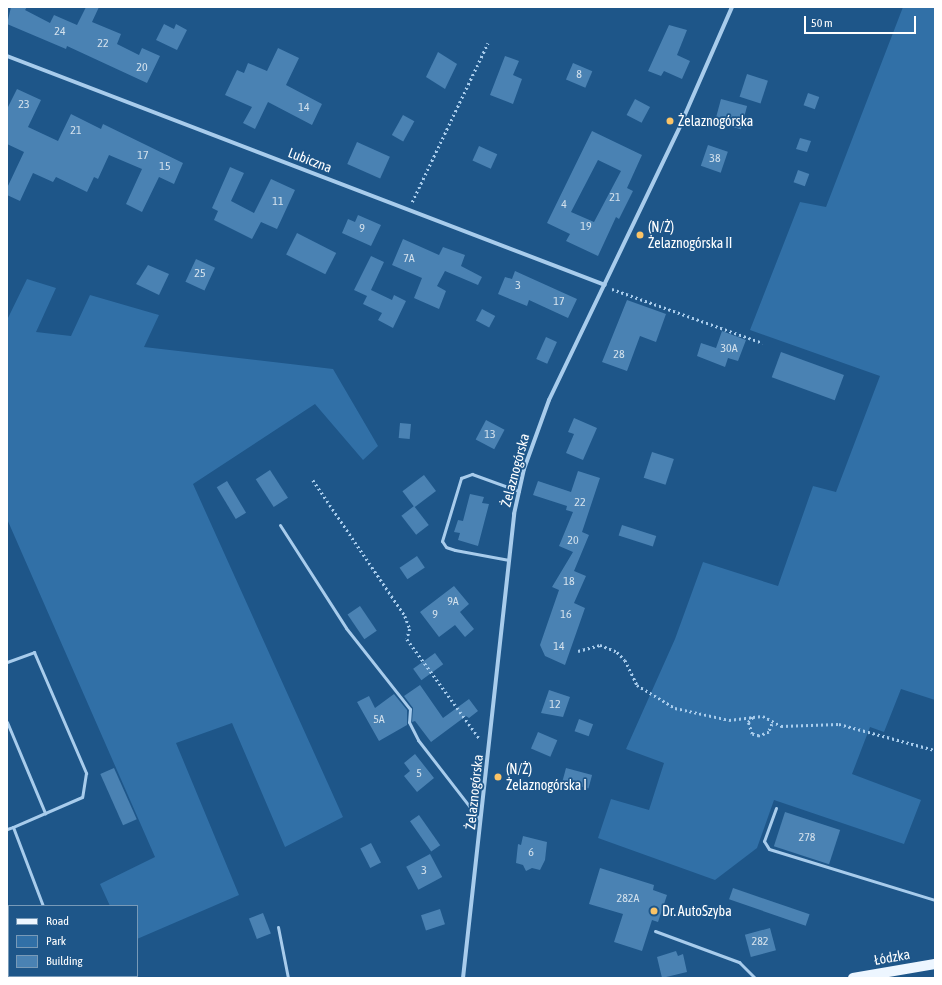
<!DOCTYPE html>
<meta charset="utf-8">
<style>
body{margin:0}
#map{position:relative;width:942px;height:985px;overflow:hidden;background:#1e5689;font-family:"Asap Condensed",sans-serif}
div>[style]{position:absolute}
[style*='--x']{left:calc(var(--x)*1px);top:calc(var(--y)*1px);width:calc(var(--w)*1px);rotate:calc(var(--a)*1deg)}
.green>*{inset:0;background:#3170a7}
.building>*{inset:0;background:#4a82b3;transform-origin:0 0}
.path>*{height:2.5px;margin-top:-1.25px;transform-origin:0;background:repeating-linear-gradient(90deg,#a8ccec 0 2px,transparent 0 5px)}
.lane>*{height:3px;margin:-1.5px;padding:0 1.5px;transform-origin:1.5px;border-radius:1.5px;background:#a8ccec}
.street>*{height:4px;margin:-2px;padding:0 2px;transform-origin:2px;border-radius:2px;background:#a8ccec}
.primary>*{height:10px;margin:-5px;padding:0 5px;transform-origin:5px;border-radius:5px;background:#edf6ff}
.dots>*{width:11px;height:11px;translate:-50% -50%;box-sizing:border-box;border:2px solid #1e5689;border-radius:50%}
span{translate:-50% -50%;white-space:nowrap;text-align:center;line-height:1.15;-webkit-text-stroke:3.5px #1e5689;paint-order:stroke}
.number-label{font-size:12px;color:#d2e0ec}
.number-label span{-webkit-text-stroke-width:0}
.poi-label{font-size:14px;color:#fff}
.left{translate:0 -50%;text-align:left}
.street-label{font-size:14px;color:#fff}
.frame{position:absolute;inset:0;border:8px solid #fff;pointer-events:none}
.legend{position:absolute;left:8px;top:905px;width:130px;height:72px;box-sizing:border-box;background:#1e5689;border:1px solid #789ab8;margin:0;padding:5px 7px;list-style:none;font-size:12px;color:#fff}
.legend li{display:flex;align-items:center;gap:8px;height:20px}
.legend b{width:20px;border:1px solid #789ab8}
.scale{position:absolute;left:804px;top:16px;width:112px;height:18px;box-sizing:border-box;border:2px solid #fff;border-top:0;padding-left:5px;font-size:12px;line-height:14px;white-space:nowrap;color:#fff;-webkit-text-stroke:3px #1e5689;paint-order:stroke}
</style>
<div id="map">
<div class="green">
<div style="clip-path:polygon(903px 7px,935px 7px,935px 700px,901px 689px,884px 732px,870px 727px,852px 774px,921px 800px,904px 844px,774px 800px,757px 848px,715px 880px,598px 838px,611px 799px,649px 810px,664px 763px,626px 749px,675px 639px,703px 562px,778px 586px,813px 486px,836px 492px,880px 376px,750px 330px,800px 202px,826px 207px)"></div>
<div style="clip-path:polygon(27px 279px,56px 288px,36px 332px,71px 336px,90px 295px,159px 315px,144px 347px,333px 369px,378px 446px,363px 460px,315px 404px,193px 484px,343px 817px,285px 847px,232px 723px,176px 743px,239px 895px,137px 939px,137px 906px,110px 906px,100px 884px,155px 857px,7px 519px,7px 320px)"></div>
</div>
<div class="building">
<div style="clip-path:polygon(11px 7px,27px 7px,25px 10px,50px 23px,54px 15px,77px 25px,86px 7px,99px 7px,92px 22px,121px 34px,117px 44px,139px 55px,142px 48px,160px 56px,147px 83px,67px 46px,66px 49px,7px 24px)"></div>
<div style="clip-path:polygon(164px 24px,174px 29px,176px 24px,187px 30px,177px 50px,156px 40px)"></div>
<div style="clip-path:polygon(669px 25px,687px 30px,677px 55px,690px 61px,682px 79px,664px 71px,661px 76px,648px 71px)"></div>
<div style="clip-path:polygon(278px 48px,299px 58px,286px 85px,322px 104px,312px 125px,268px 102px,255px 129px,243px 123px,252px 107px,225px 95px,237px 70px,244px 73px,248px 63px,267px 71px)"></div>
<div style="clip-path:polygon(438px 52px,457px 64px,445px 89px,426px 77px)"></div>
<div style="clip-path:polygon(505px 56px,519px 61px,513px 75px,522px 79px,513px 104px,490px 95px)"></div>
<div style="left:573px;top:63px;width:21px;height:18px;rotate:23deg"></div>
<div style="left:747px;top:74px;width:22px;height:24px;rotate:18deg"></div>
<div style="clip-path:polygon(17px 89px,41px 100px,28px 127px,58px 141px,71px 114px,101px 129px,103px 124px,183px 163px,174px 184px,159px 177px,142px 212px,126px 204px,142px 169px,109px 155px,98px 179px,94px 177px,87px 192px,56px 177px,53px 182px,33px 173px,20px 201px,7px 195px,7px 188px,24px 152px,7px 144px,7px 109px)"></div>
<div style="left:808px;top:93px;width:12px;height:13px;rotate:20deg"></div>
<div style="left:635px;top:99px;width:17px;height:18px;rotate:28deg"></div>
<div style="left:721px;top:99px;width:27px;height:24px;rotate:15deg"></div>
<div style="left:403px;top:115px;width:13px;height:23px;rotate:29deg"></div>
<div style="clip-path:polygon(evenodd,592px 131px,642px 155px,627px 188px,633px 191px,619px 219px,616px 217px,598px 256px,566px 241px,570px 234px,547px 223px,592px 131px,598px 160px,621px 171px,594px 222px,571px 212px,598px 160px)"></div>
<div style="clip-path:polygon(800px 138px,811px 141px,807px 152px,796px 149px)"></div>
<div style="left:357px;top:142px;width:36px;height:24px;rotate:24deg"></div>
<div style="left:708px;top:145px;width:21px;height:22px;rotate:19deg"></div>
<div style="left:479px;top:146px;width:20px;height:16px;rotate:24deg"></div>
<div style="clip-path:polygon(230px 167px,244px 173px,231px 201px,254px 213px,271px 179px,295px 190px,277px 229px,261px 222px,252px 239px,214px 220px,218px 211px,212px 208px)"></div>
<div style="left:798px;top:170px;width:12px;height:13px;rotate:20deg"></div>
<div style="clip-path:polygon(358px 215px,381px 225px,371px 246px,342px 233px,348px 219px,355px 222px)"></div>
<div style="left:297px;top:233px;width:44px;height:24px;rotate:27deg"></div>
<div style="clip-path:polygon(403px 239px,439px 255px,443px 247px,465px 255px,461px 266px,482px 277px,478px 285px,445px 271px,437px 286px,446px 291px,439px 309px,414px 298px,422px 278px,392px 265px)"></div>
<div style="clip-path:polygon(371px 256px,384px 262px,371px 290px,392px 300px,394px 295px,406px 301px,393px 328px,378px 320px,382px 313px,363px 304px,367px 296px,354px 290px)"></div>
<div style="left:196px;top:259px;width:21px;height:25px;rotate:25deg"></div>
<div style="clip-path:polygon(148px 265px,169px 274px,159px 295px,136px 284px)"></div>
<div style="clip-path:polygon(515px 271px,577px 299px,568px 318px,529px 300px,527px 306px,498px 294px,505px 277px,512px 279px)"></div>
<div style="clip-path:polygon(627px 300px,666px 314px,656px 342px,640px 336px,627px 371px,602px 362px)"></div>
<div style="left:482px;top:309px;width:15px;height:13px;rotate:28deg"></div>
<div style="clip-path:polygon(722px 331px,746px 340px,738px 361px,728px 358px,725px 367px,697px 356px,701px 343px,716px 348px)"></div>
<div style="left:546px;top:337px;width:12px;height:24px;rotate:24deg"></div>
<div style="left:781px;top:352px;width:67px;height:27px;rotate:20deg"></div>
<div style="clip-path:polygon(574px 418px,597px 428px,583px 460px,566px 453px,574px 434px,568px 432px)"></div>
<div style="left:486px;top:420px;width:21px;height:22px;rotate:28deg"></div>
<div style="left:400px;top:423px;width:11px;height:15px;rotate:5deg"></div>
<div style="left:652px;top:452px;width:23px;height:27px;rotate:18deg"></div>
<div style="left:270px;top:470px;width:33px;height:17px;rotate:57deg"></div>
<div style="clip-path:polygon(578px 471px,600px 478px,582px 532px,589px 535px,574px 571px,586px 576px,574px 603px,585px 608px,565px 665px,545px 656px,540px 645px,559px 590px,552px 587px,573px 552px,559px 546px,573px 512px,566px 510px,567px 506px,533px 495px,538px 481px,571px 492px)"></div>
<div style="left:424px;top:475px;width:20px;height:27px;rotate:53deg"></div>
<div style="left:227px;top:481px;width:37px;height:12px;rotate:59deg"></div>
<div style="clip-path:polygon(470px 494px,484px 497px,482px 503px,489px 504px,478px 546px,458px 540px,460px 533px,454px 532px,458px 520px,463px 521px)"></div>
<div style="left:414px;top:506px;width:24px;height:16px;rotate:52deg"></div>
<div style="left:622px;top:525px;width:36px;height:11px;rotate:18deg"></div>
<div style="left:417px;top:556px;width:14px;height:21px;rotate:56deg"></div>
<div style="clip-path:polygon(454px 586px,469px 604px,460px 612px,474px 629px,465px 637px,455px 625px,439px 637px,420px 612px)"></div>
<div style="left:360px;top:606px;width:30px;height:15px;rotate:56deg"></div>
<div style="left:435px;top:653px;width:14px;height:27px;rotate:54deg"></div>
<div style="clip-path:polygon(420px 685px,443px 718px,469px 699px,478px 711px,469px 718px,466px 716px,431px 742px,415px 721px,412px 722px,413px 708px,404px 696px)"></div>
<div style="clip-path:polygon(549px 690px,570px 697px,563px 717px,541px 713px)"></div>
<div style="clip-path:polygon(394px 694px,407px 710px,407px 725px,379px 741px,357px 702px,369px 696px,375px 708px)"></div>
<div style="left:579px;top:719px;width:15px;height:13px;rotate:20deg"></div>
<div style="left:538px;top:732px;width:21px;height:18px;rotate:23deg"></div>
<div style="clip-path:polygon(415px 754px,434px 778px,417px 792px,404px 776px,410px 771px,404px 763px)"></div>
<div style="left:114px;top:768px;width:56px;height:15px;rotate:66deg"></div>
<div style="left:566px;top:768px;width:27px;height:14px;rotate:15deg"></div>
<div style="left:785px;top:812px;width:58px;height:36px;rotate:18deg"></div>
<div style="left:419px;top:815px;width:37px;height:11px;rotate:55deg"></div>
<div style="clip-path:polygon(523px 836px,547px 842px,545px 860px,540px 870px,532px 868px,526px 871px,523px 865px,516px 863px,518px 844px,521px 845px)"></div>
<div style="left:371px;top:843px;width:22px;height:12px;rotate:63deg"></div>
<div style="left:430px;top:854px;width:26px;height:27px;rotate:62deg"></div>
<div style="clip-path:polygon(600px 868px,654px 885px,653px 890px,667px 895px,658px 922px,652px 920px,642px 951px,614px 942px,623px 914px,589px 904px)"></div>
<div style="left:733px;top:888px;width:81px;height:12px;rotate:19deg"></div>
<div style="left:440px;top:909px;width:16px;height:20px;rotate:72deg"></div>
<div style="left:263px;top:913px;width:22px;height:15px;rotate:69deg"></div>
<div style="left:770px;top:928px;width:23px;height:26px;rotate:75deg"></div>
<div style="clip-path:polygon(676px 951px,678px 956px,683px 954px,687px 972px,662px 978px,657px 957px)"></div>
</div>
<div class="path">
<div style="--x:412;--y:202;--w:176;--a:-64.5"></div>
<div style="--x:612;--y:289;--w:160;--a:19.7"></div>
<div style="--x:313;--y:480;--w:164;--a:55.9"></div>
<div style="--x:405;--y:616;--w:14;--a:69"></div>
<div style="--x:410;--y:629;--w:10;--a:107"></div>
<div style="--x:407;--y:639;--w:124;--a:53.9"></div>
<div style="--x:578;--y:651;--w:23;--a:-15"></div>
<div style="--x:600;--y:645;--w:18;--a:22"></div>
<div style="--x:617;--y:652;--w:11;--a:45"></div>
<div style="--x:625;--y:660;--w:28;--a:64"></div>
<div style="--x:637;--y:685;--w:44;--a:31.2"></div>
<div style="--x:675;--y:708;--w:55;--a:12.5"></div>
<div style="--x:729;--y:720;--w:23;--a:-7"></div>
<div style="--x:772;--y:724;--w:9;--a:111"></div>
<div style="--x:769;--y:732;--w:11;--a:158"></div>
<div style="--x:759;--y:736;--w:7;--a:-164"></div>
<div style="--x:752;--y:734;--w:13;--a:-108"></div>
<div style="--x:748;--y:722;--w:7;--a:-45"></div>
<div style="--x:753;--y:717;--w:10;--a:-6"></div>
<div style="--x:763;--y:716;--w:21;--a:29"></div>
<div style="--x:781;--y:726;--w:58;--a:-2"></div>
<div style="--x:839;--y:724;--w:99;--a:15.2"></div>
</div>
<div class="lane">
<div style="--x:280;--y:525;--w:122;--a:57.3"></div>
<div style="--x:346;--y:628;--w:103;--a:51.7"></div>
<div style="--x:410;--y:709;--w:13;--a:94"></div>
<div style="--x:409;--y:722;--w:20;--a:63"></div>
<div style="--x:418;--y:740;--w:101;--a:52.2"></div>
<div style="--x:509;--y:560;--w:55;--a:-169.5"></div>
<div style="--x:455;--y:550;--w:9;--a:-162"></div>
<div style="--x:446;--y:547;--w:7;--a:-124"></div>
<div style="--x:442;--y:541;--w:66;--a:-73.2"></div>
<div style="--x:461;--y:478;--w:12;--a:-20"></div>
<div style="--x:472;--y:474;--w:50;--a:19.9"></div>
<div style="--x:7;--y:662;--w:29;--a:-20"></div>
<div style="--x:34;--y:652;--w:132;--a:66.7"></div>
<div style="--x:86;--y:773;--w:24;--a:99"></div>
<div style="--x:82;--y:797;--w:75;--a:156.5"></div>
<div style="--x:7;--y:722;--w:99;--a:67.3"></div>
<div style="--x:776;--y:808;--w:35;--a:110"></div>
<div style="--x:764;--y:841;--w:9;--a:58"></div>
<div style="--x:769;--y:849;--w:174;--a:17.1"></div>
<div style="--x:7;--y:829;--w:6;--a:-18"></div>
<div style="--x:13;--y:827;--w:85;--a:69.2"></div>
<div style="--x:278;--y:927;--w:52;--a:78.9"></div>
<div style="--x:655;--y:931;--w:90;--a:20.3"></div>
<div style="--x:739;--y:962;--w:23;--a:45"></div>
<div style="--x:70;--y:976;--w:2;--a:90"></div>
</div>
<div class="street">
<div style="--x:7;--y:56;--w:640;--a:20.95"></div>
<div style="--x:463;--y:978;--w:467;--a:-83.7"></div>
<div style="--x:514;--y:514;--w:46;--a:-77.5"></div>
<div style="--x:524;--y:469;--w:73;--a:-70.1"></div>
<div style="--x:549;--y:400;--w:304;--a:-64.4"></div>
<div style="--x:680;--y:126;--w:130;--a:-66.4"></div>
</div>
<div class="primary">
<div style="--x:853;--y:978;--w:83;--a:-9.7"></div>
</div>
<div class="dots">
<div style="left:670px;top:121px;background:#fbc467"></div>
<div style="left:640px;top:235px;background:#fbc467"></div>
<div style="left:498px;top:777px;background:#fbc467"></div>
<div style="left:654px;top:911px;background:#fbc467"></div>
</div>
<div class="number-label">
<span style="left:60px;top:32px">24</span>
<span style="left:103px;top:44px">22</span>
<span style="left:142px;top:68px">20</span>
<span style="left:579px;top:75px">8</span>
<span style="left:24px;top:105px">23</span>
<span style="left:304px;top:108px">14</span>
<span style="left:76px;top:131px">21</span>
<span style="left:143px;top:156px">17</span>
<span style="left:715px;top:159px">38</span>
<span style="left:165px;top:167px">15</span>
<span style="left:615px;top:198px">21</span>
<span style="left:278px;top:202px">11</span>
<span style="left:564px;top:205px">4</span>
<span style="left:586px;top:227px">19</span>
<span style="left:362px;top:229px">9</span>
<span style="left:409px;top:259px">7A</span>
<span style="left:200px;top:274px">25</span>
<span style="left:518px;top:286px">3</span>
<span style="left:559px;top:302px">17</span>
<span style="left:729px;top:349px">30A</span>
<span style="left:619px;top:355px">28</span>
<span style="left:490px;top:435px">13</span>
<span style="left:580px;top:503px">22</span>
<span style="left:573px;top:541px">20</span>
<span style="left:569px;top:582px">18</span>
<span style="left:453px;top:602px">9A</span>
<span style="left:435px;top:615px">9</span>
<span style="left:566px;top:615px">16</span>
<span style="left:559px;top:647px">14</span>
<span style="left:555px;top:705px">12</span>
<span style="left:379px;top:720px">5A</span>
<span style="left:419px;top:774px">5</span>
<span style="left:807px;top:838px">278</span>
<span style="left:531px;top:853px">6</span>
<span style="left:424px;top:871px">3</span>
<span style="left:628px;top:899px">282A</span>
<span style="left:760px;top:942px">282</span>
</div>
<div class="poi-label">
<span class="left" style="left:678px;top:121px">Żelaznogórska</span>
<span class="left" style="left:648px;top:235px">(N/Ż)<br>Żelaznogórska II</span>
<span class="left" style="left:506px;top:777px">(N/Ż)<br>Żelaznogórska I</span>
<span class="left" style="left:662px;top:911px">Dr. AutoSzyba</span>
</div>
<div class="street-label">
<span style="left:310px;top:160px;rotate:21deg">Lubiczna</span>
<span style="left:515px;top:470px;rotate:-75deg">Żelaznogórska</span>
<span style="left:474px;top:792px;rotate:-84deg">Żelaznogórska</span>
<span style="left:892px;top:957px;rotate:-10deg">Łódzka</span>
</div>
<div class="frame"></div>
<ul class="legend">
<li><b style="height:5px;background:#edf6ff"></b>Road</li>
<li><b style="height:11px;background:#3170a7"></b>Park</li>
<li><b style="height:11px;background:#4a82b3"></b>Building</li>
</ul>
<div class="scale">50 m</div>
</div>
